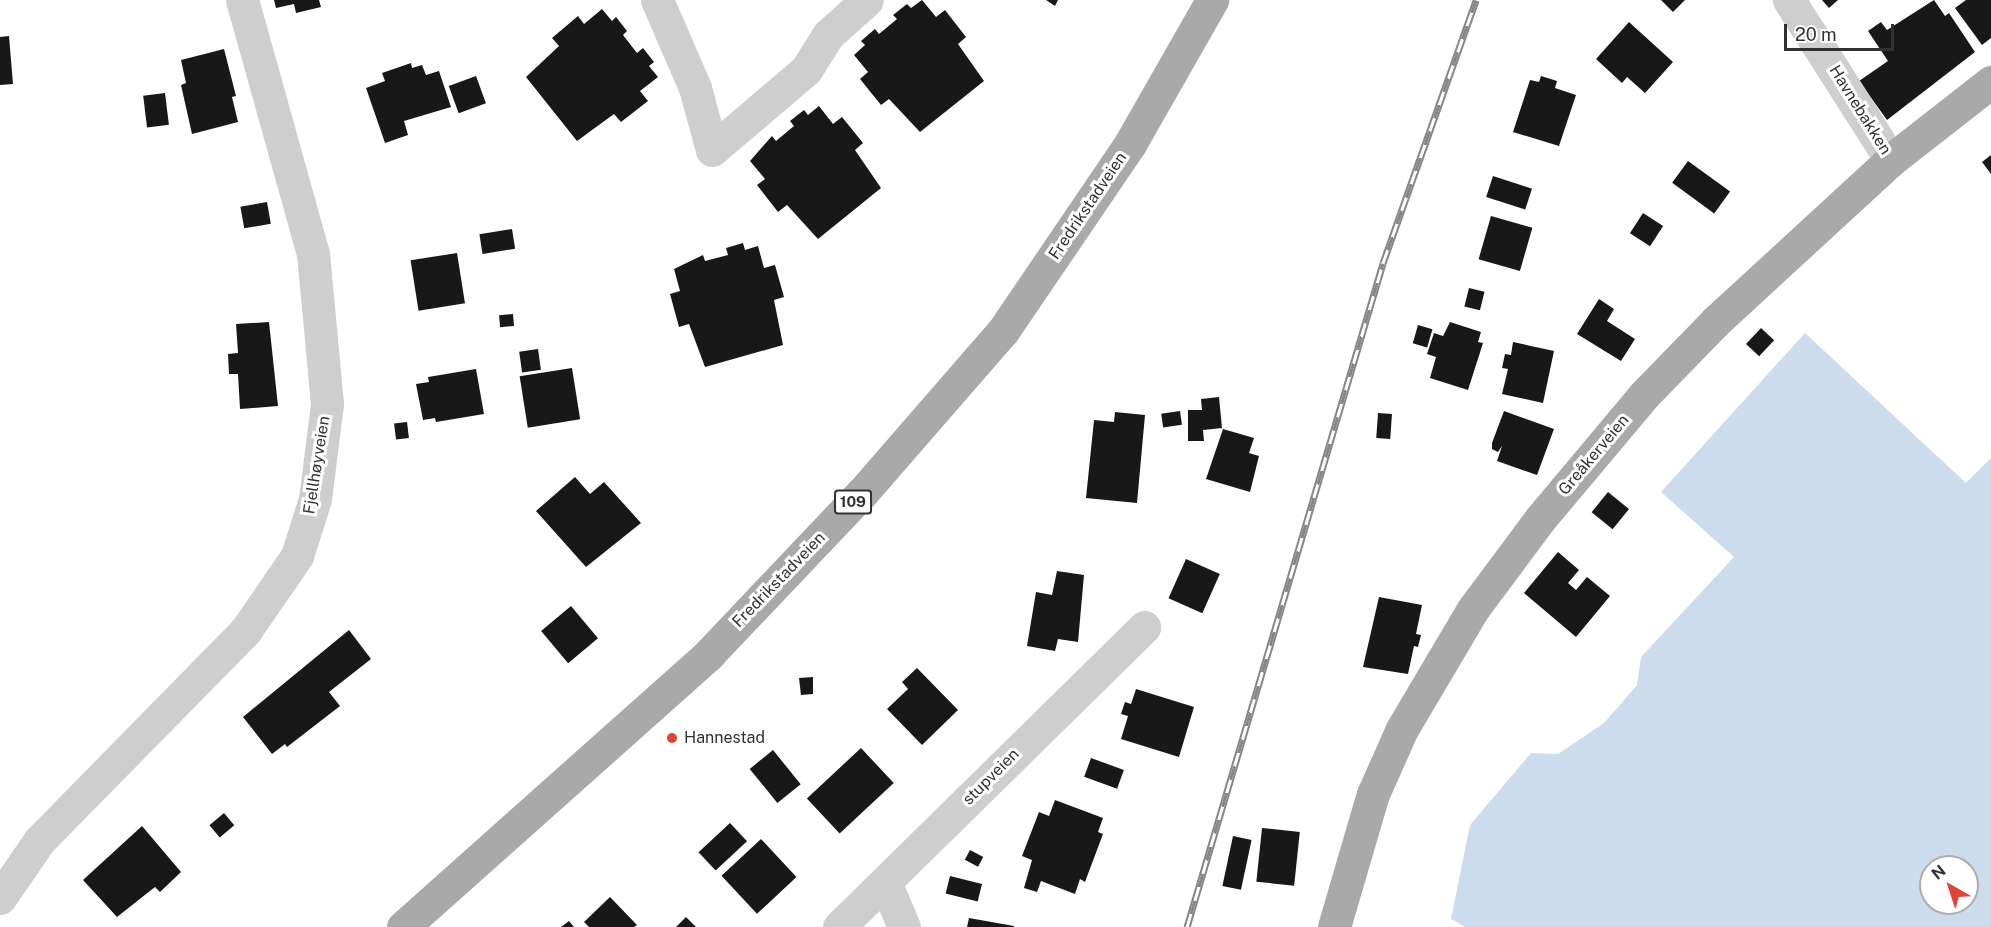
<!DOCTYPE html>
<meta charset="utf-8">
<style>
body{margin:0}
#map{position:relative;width:1991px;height:927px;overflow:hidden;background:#fff;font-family:"Public Sans",sans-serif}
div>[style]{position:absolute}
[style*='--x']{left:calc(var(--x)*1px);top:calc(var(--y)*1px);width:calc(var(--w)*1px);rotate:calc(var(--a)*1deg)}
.water>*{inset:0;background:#cddcec}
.building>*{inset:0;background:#181818;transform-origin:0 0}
.minor>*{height:33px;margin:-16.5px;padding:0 16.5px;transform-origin:16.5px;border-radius:16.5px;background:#cecece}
.major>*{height:33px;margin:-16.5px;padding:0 16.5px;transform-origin:16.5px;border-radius:16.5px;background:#a9a9a9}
.rail>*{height:7px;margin-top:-3.5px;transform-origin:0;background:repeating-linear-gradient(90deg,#fff 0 14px,#868686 0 28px);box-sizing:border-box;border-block:2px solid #868686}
.dots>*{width:16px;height:16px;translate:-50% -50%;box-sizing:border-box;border:3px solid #fff;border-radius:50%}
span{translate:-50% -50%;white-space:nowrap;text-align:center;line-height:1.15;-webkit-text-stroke:6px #fff;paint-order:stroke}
.shield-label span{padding:2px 4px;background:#fff;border:2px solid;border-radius:4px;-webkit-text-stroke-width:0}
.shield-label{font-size:15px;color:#313131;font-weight:700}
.street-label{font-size:16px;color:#313131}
.poi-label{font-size:16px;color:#313131}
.left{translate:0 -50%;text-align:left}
.north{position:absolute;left:1919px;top:855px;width:60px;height:60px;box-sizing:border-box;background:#fff;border:2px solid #adadad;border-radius:50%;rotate:321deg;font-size:16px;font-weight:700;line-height:24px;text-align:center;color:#313131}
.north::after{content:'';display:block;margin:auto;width:21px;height:27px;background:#e14339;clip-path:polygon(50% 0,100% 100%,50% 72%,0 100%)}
.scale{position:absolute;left:1784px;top:24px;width:110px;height:27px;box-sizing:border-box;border:3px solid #313131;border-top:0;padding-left:8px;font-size:18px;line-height:21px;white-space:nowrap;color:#313131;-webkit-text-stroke:4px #fff;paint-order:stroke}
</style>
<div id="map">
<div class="water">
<div style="clip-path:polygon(evenodd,1805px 333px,1966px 483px,1991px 458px,1991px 927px,1465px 927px,1451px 919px,1470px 825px,1531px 753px,1558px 754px,1604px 723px,1637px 685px,1641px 657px,1734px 557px,1661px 492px,1805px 333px,1931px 867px,1967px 867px,1967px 903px,1931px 903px,1931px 867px)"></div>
</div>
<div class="building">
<div style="clip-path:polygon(274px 0,319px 0,321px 7px,296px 13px,294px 4px,276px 8px)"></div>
<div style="clip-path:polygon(922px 0,936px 17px,945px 10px,966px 37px,958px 44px,984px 81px,920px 132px,889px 99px,881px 105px,860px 79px,868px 72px,854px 55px,865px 45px,861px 41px,875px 29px,879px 34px,897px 19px,893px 15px,907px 4px,911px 8px)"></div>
<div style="clip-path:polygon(1046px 0,1058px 0,1055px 6px)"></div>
<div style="clip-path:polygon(1661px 0,1685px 0,1673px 12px)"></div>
<div style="clip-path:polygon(1822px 0,1838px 0,1829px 8px)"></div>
<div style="clip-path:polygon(1934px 0,1945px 16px,1949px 13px,1975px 52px,1887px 120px,1859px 81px,1888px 61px,1868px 31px,1881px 22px,1887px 30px)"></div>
<div style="clip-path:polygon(1966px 0,1991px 0,1991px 38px,1982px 45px,1955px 8px)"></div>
<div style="clip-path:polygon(602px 9px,612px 21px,616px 17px,627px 31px,623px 35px,637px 53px,643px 48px,654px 62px,649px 66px,658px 77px,640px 91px,648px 101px,621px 122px,614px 114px,577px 141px,526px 77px,559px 46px,552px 38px,578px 16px,584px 24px)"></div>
<div style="clip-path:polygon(1629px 22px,1673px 62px,1645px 93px,1627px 77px,1622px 83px,1596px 59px)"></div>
<div style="clip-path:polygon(9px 36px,13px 84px,0 85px,0 37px)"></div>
<div style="clip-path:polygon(224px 49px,236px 96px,232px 97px,238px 122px,192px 134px,181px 85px,186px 83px,181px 60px)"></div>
<div style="clip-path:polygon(411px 63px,412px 68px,422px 65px,426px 75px,439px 71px,451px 107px,404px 121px,408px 135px,385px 143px,366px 88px,385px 81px,382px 73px)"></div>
<div style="left:476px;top:76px;width:29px;height:29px;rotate:70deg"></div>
<div style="clip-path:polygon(1541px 76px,1557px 81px,1555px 88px,1576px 95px,1559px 146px,1513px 132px,1530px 80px,1539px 82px)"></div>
<div style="left:165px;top:93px;width:32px;height:22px;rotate:83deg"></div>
<div style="clip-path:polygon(819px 106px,833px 124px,842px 117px,863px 143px,855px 150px,881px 188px,818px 239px,787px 205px,778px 212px,757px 185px,765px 179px,750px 161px,772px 136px,776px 141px,794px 126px,790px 121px,804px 110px,808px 115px)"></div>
<div style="clip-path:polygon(1991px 155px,1991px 174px,1982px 162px)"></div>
<div style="left:1688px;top:161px;width:52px;height:27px;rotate:36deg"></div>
<div style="left:1493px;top:176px;width:41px;height:22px;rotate:18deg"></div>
<div style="left:267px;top:202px;width:22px;height:27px;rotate:80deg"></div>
<div style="left:1643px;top:213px;width:24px;height:24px;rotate:33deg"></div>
<div style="left:1491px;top:216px;width:43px;height:45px;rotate:16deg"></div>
<div style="left:512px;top:229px;width:20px;height:33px;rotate:81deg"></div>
<div style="clip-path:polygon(743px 243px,745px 250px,758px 246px,764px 268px,775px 265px,784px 297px,774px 300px,783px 345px,705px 367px,689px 324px,679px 327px,670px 294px,680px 291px,674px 269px,703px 255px,705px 261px,728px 255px,726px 248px)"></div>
<div style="left:457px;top:253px;width:51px;height:47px;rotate:81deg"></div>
<div style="left:1469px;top:288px;width:16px;height:19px;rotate:14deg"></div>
<div style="clip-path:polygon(1599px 299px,1614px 309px,1607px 321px,1635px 339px,1621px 361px,1577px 334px)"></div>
<div style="left:513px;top:314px;width:12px;height:14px;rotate:85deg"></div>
<div style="clip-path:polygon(269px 322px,278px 406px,240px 409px,238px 374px,229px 374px,228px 354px,238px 353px,236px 324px)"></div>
<div style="clip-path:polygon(1450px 322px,1481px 332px,1478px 342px,1483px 343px,1468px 390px,1430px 378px,1436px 357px,1427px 354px,1434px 333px,1443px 336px)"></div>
<div style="left:1418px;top:325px;width:15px;height:19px;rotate:16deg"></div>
<div style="left:1761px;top:328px;width:18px;height:22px;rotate:43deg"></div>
<div style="clip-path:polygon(1513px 342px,1554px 351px,1543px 403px,1502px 394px,1508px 369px,1502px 368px,1505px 354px,1511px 355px)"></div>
<div style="left:538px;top:349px;width:21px;height:19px;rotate:82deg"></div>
<div style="left:572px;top:368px;width:52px;height:53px;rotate:81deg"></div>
<div style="clip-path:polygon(476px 369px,484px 414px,436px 422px,435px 418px,423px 420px,416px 384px,429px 382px,428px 377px)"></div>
<div style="clip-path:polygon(1219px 397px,1222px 428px,1203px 430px,1204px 441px,1188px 441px,1188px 410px,1202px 410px,1201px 399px)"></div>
<div style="left:1180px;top:411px;width:14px;height:19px;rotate:82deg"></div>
<div style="clip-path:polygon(1504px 411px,1554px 429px,1537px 475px,1497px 461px,1502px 446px,1498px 452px,1492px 449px,1492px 443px)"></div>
<div style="clip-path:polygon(1115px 412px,1145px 415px,1137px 503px,1086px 498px,1094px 420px,1114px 422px)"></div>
<div style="left:1378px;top:413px;width:14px;height:25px;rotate:4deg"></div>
<div style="left:407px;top:422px;width:16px;height:13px;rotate:83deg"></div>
<div style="clip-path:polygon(1223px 429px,1254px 438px,1249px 453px,1259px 456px,1250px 492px,1206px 479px)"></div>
<div style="clip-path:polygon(575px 477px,590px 494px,604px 482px,641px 523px,586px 567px,536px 511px)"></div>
<div style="left:1608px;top:492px;width:27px;height:26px;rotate:39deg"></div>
<div style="clip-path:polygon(1558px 552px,1579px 570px,1568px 583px,1576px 590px,1587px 577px,1610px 596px,1576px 637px,1524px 593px)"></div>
<div style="left:1186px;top:559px;width:37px;height:43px;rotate:24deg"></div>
<div style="clip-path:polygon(1057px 571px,1084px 575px,1078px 642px,1058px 639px,1055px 651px,1027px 646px,1036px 592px,1052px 595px)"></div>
<div style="clip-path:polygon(1379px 597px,1422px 605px,1416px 634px,1421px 635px,1418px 647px,1414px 646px,1408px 674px,1363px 667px)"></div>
<div style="left:571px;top:606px;width:42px;height:39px;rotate:50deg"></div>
<div style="clip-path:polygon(349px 630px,371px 659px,329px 692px,340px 706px,287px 747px,285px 744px,272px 754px,243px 717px)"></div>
<div style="clip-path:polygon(917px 668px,958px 710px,922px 745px,887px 709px,908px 689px,902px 682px)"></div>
<div style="clip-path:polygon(813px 677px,813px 694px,801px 695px,799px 678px)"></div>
<div style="clip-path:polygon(1136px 689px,1194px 707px,1179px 757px,1121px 739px,1128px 716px,1121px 714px,1125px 702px,1131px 704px)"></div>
<div style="left:861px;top:748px;width:48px;height:74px;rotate:47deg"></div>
<div style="left:773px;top:750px;width:44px;height:30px;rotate:51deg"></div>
<div style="left:1091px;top:758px;width:35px;height:20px;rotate:20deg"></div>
<div style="clip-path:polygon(1055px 800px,1103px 818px,1098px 832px,1103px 834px,1085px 882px,1080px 879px,1075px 894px,1041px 881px,1037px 892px,1024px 888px,1032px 860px,1022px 856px,1039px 812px,1049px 816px)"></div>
<div style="left:224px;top:813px;width:16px;height:19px;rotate:50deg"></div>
<div style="left:730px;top:823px;width:25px;height:43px;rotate:47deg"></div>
<div style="clip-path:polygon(142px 826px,181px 872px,160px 892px,155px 887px,117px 917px,83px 880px)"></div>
<div style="left:1262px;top:828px;width:38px;height:54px;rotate:6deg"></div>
<div style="left:1233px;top:836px;width:19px;height:51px;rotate:12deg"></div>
<div style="left:761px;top:839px;width:52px;height:54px;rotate:47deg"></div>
<div style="left:970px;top:850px;width:15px;height:11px;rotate:28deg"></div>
<div style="left:950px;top:876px;width:33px;height:18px;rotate:14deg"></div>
<div style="clip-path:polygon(610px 897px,637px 925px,634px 927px,589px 927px,584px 922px)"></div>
<div style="clip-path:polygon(686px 917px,696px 927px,676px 927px)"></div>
<div style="clip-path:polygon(969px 918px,1014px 926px,1014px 927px,967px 927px)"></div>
<div style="clip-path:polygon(569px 921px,574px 927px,561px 927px)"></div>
</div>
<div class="minor">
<div style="--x:657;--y:0;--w:96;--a:66.6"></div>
<div style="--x:695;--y:88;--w:64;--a:74.7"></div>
<div style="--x:712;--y:150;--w:123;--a:-40.4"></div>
<div style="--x:806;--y:70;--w:41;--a:-57.8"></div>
<div style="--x:828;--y:35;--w:52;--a:-41.9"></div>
<div style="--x:1789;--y:0;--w:190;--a:57.5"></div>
<div style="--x:885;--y:882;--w:49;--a:67.1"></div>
<div style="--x:0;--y:898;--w:69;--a:-55.6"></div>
<div style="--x:39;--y:841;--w:296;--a:-45.5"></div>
<div style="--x:246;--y:630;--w:90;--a:-55.4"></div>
<div style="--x:297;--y:556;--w:60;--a:-72.5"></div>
<div style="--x:315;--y:499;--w:96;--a:-82.8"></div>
<div style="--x:327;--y:404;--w:151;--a:-95.3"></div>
<div style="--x:313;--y:254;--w:264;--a:-105.6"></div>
<div style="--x:839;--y:927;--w:428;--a:-44.5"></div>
</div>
<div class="major">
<div style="--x:403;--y:927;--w:410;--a:-41.7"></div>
<div style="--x:709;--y:654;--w:222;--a:-46.5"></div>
<div style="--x:862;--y:493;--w:215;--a:-49"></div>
<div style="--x:1003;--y:331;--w:226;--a:-55.8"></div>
<div style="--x:1130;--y:144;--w:166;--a:-60.3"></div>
<div style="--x:1334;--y:927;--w:139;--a:-73.7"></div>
<div style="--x:1373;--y:794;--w:71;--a:-66"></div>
<div style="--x:1402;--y:729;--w:139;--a:-59.4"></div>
<div style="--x:1473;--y:609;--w:112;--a:-53.3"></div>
<div style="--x:1540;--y:519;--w:162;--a:-50"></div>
<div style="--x:1644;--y:395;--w:103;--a:-45.8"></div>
<div style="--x:1716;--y:321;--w:238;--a:-42.6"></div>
<div style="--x:1891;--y:160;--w:127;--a:-38"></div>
</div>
<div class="rail">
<div style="--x:1187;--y:927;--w:692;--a:-73.55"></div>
<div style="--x:1383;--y:263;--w:279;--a:-70.5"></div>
</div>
<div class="dots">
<div style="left:672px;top:738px;background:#e14339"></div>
</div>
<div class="shield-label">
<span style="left:853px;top:502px">109</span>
</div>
<div class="street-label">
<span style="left:1860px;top:110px;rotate:58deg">Havnebakken</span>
<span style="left:1088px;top:206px;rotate:-56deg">Fredrikstadveien</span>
<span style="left:1594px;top:455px;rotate:-50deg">Greåkerveien</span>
<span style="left:317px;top:465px;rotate:-81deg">Fjellhøyveien</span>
<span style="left:779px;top:580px;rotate:-46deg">Fredrikstadveien</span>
<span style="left:991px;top:777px;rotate:-45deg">stupveien</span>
</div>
<div class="poi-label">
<span class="left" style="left:684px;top:738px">Hannestad</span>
</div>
<div class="north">N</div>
<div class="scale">20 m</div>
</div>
